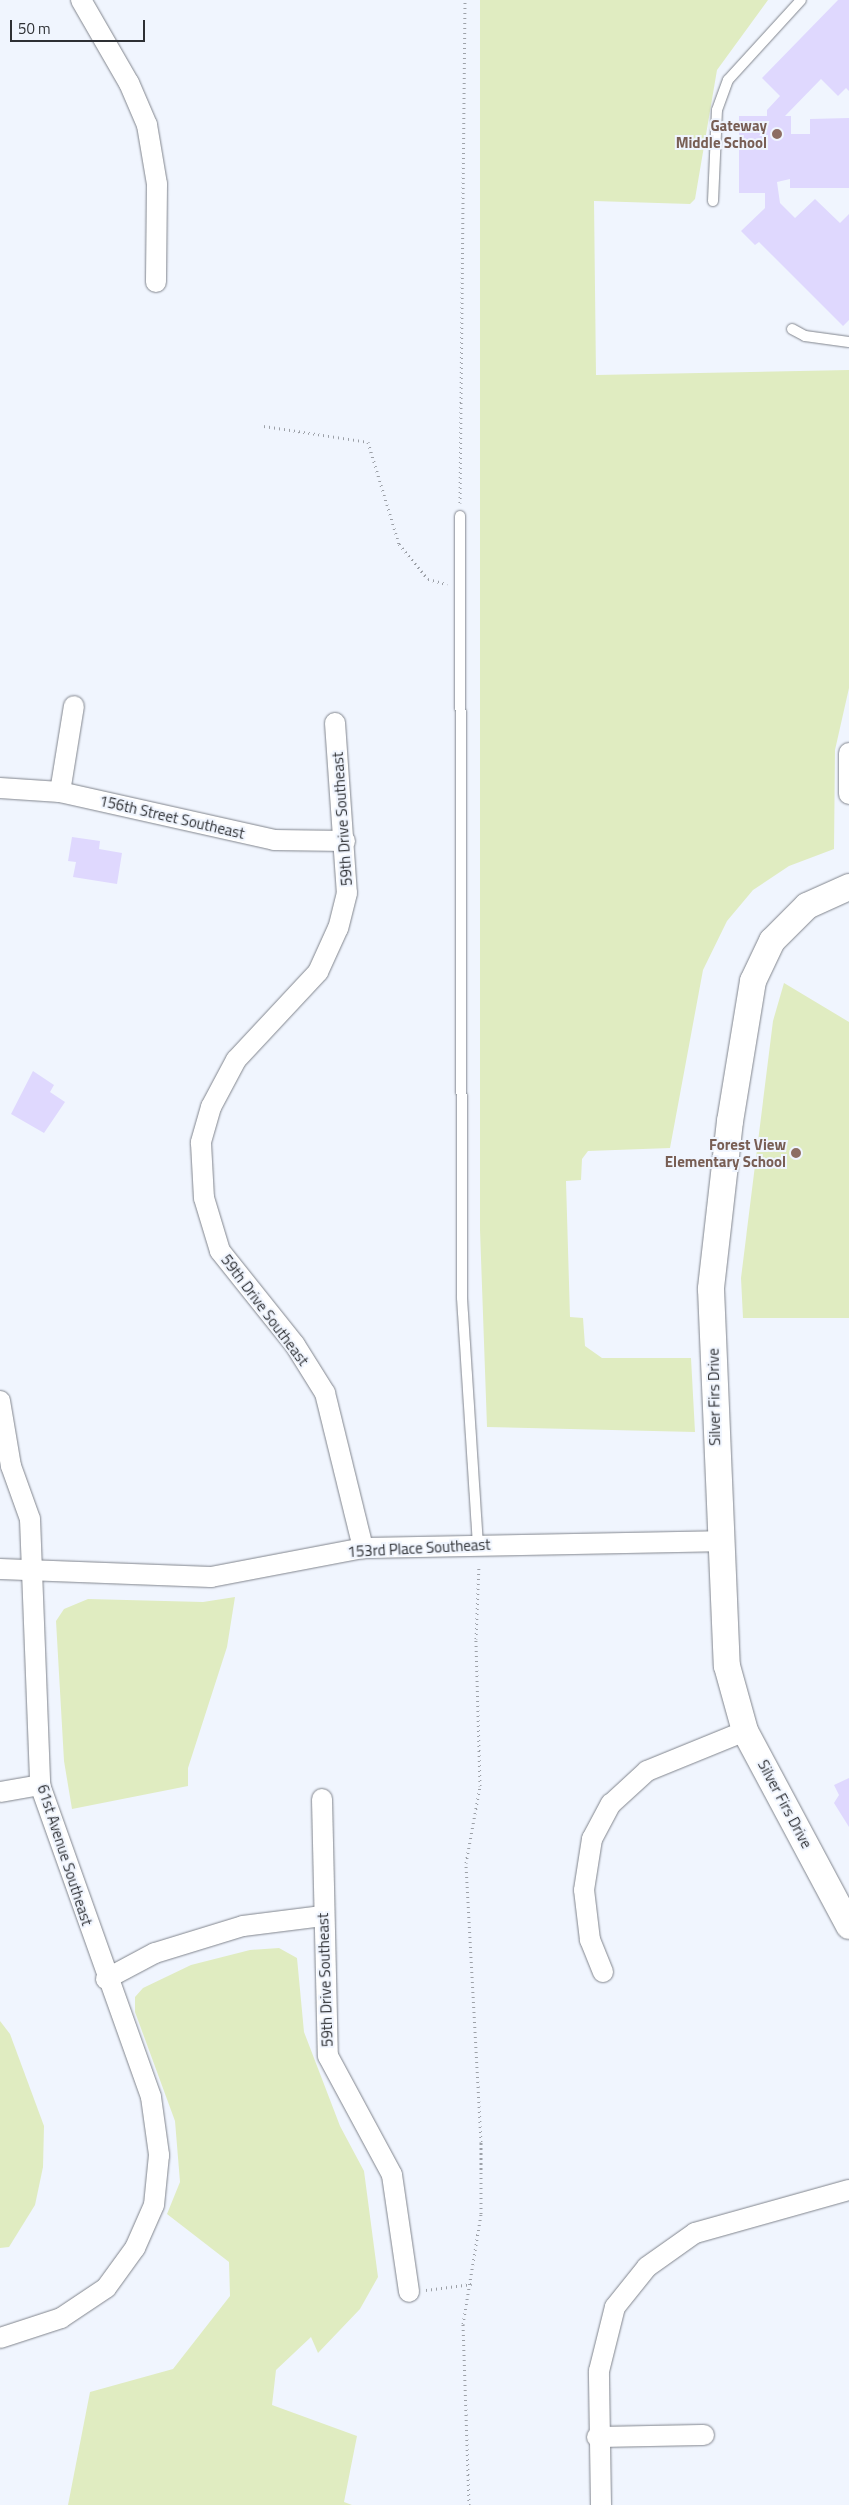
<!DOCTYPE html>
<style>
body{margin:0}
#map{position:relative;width:849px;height:2505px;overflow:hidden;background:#f0f5fe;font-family:"Titillium Web",sans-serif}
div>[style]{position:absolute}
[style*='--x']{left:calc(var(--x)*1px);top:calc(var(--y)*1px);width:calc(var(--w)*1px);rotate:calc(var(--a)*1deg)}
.green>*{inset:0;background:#e0ecc1}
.building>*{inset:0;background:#dfd8fe}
.path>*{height:3px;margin-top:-1.5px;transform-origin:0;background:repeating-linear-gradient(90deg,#9da1a8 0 1px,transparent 0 5px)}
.roads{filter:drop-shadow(0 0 1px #81858d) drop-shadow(0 0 1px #81858d)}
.service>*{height:10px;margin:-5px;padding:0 5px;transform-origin:5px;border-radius:5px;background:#fff}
.minor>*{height:20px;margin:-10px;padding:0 10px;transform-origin:10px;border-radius:10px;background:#fff}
.tertiary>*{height:26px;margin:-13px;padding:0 13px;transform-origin:13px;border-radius:13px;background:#fff}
.dots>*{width:14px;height:14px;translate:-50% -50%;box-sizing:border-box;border:2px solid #f0f5fe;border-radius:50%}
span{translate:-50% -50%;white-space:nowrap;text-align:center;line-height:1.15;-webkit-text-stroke:4px #f0f5fe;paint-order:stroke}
.education-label{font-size:15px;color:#785e54;font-weight:700}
.right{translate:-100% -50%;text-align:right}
.street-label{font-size:15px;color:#2e3034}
.scale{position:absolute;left:10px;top:20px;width:135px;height:22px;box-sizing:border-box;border:2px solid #2e3034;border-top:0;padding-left:6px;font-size:15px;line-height:18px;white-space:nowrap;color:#2e3034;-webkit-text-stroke:4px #f0f5fe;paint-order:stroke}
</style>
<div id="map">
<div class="green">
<div style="clip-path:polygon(480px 0,768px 0,717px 70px,695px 199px,690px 204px,594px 201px,596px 375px,849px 370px,849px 688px,835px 750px,834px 849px,789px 866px,753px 890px,727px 921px,703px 970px,670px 1148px,588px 1151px,582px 1159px,581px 1180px,566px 1181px,570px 1317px,583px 1318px,585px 1346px,602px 1358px,691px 1358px,695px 1432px,487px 1427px,480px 1230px)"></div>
<div style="clip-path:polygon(784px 983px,849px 1022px,849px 1318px,743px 1318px,741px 1278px,773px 1021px)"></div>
<div style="clip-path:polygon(235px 1597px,227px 1647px,188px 1768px,188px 1786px,72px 1809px,64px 1761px,56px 1621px,64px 1609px,88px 1599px,203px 1602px)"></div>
<div style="clip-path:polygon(279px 1948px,297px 1958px,304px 2032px,340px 2126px,364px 2171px,378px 2277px,360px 2309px,318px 2353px,311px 2337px,276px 2370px,272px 2405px,357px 2436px,344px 2502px,352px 2505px,68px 2505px,90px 2392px,173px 2369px,230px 2296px,229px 2262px,167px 2214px,180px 2182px,175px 2121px,135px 2012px,135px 1997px,143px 1988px,191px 1965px,250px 1950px)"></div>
<div style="clip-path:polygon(0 2021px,10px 2034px,44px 2126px,43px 2167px,35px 2205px,9px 2247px,0 2248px)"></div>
</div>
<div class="building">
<div style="clip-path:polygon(838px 0,849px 0,849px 91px,846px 88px,838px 96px,821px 79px,785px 116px,791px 116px,791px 134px,810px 134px,810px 119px,849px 118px,849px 188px,790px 188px,790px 179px,777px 182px,780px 203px,795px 218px,815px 199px,840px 223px,849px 214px,849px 320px,843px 326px,759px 242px,755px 245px,741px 231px,765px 208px,765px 193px,739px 193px,739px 116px,767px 116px,767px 110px,780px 96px,762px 78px)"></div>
<div style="clip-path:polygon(72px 837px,100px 841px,99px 849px,122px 853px,117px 884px,73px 877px,76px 862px,68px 861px)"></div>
<div style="clip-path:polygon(33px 1071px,54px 1085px,50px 1092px,65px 1102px,44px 1133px,11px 1114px)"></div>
<div style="clip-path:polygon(849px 1778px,849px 1827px,834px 1803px,839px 1795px,834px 1785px)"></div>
</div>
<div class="path">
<div style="--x:264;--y:426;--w:105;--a:8.7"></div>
<div style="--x:368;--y:442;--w:107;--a:73.1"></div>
<div style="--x:399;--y:544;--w:45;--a:50.4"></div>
<div style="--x:428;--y:579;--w:20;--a:15"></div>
<div style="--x:460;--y:503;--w:503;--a:-89.43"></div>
<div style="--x:426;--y:2290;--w:46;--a:-7.4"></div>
<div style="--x:469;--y:2505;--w:181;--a:-91.9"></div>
<div style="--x:463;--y:2324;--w:111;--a:-80.7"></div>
<div style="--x:481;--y:2214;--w:72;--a:-90"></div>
<div style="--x:481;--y:2142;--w:279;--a:-93.1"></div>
<div style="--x:466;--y:1863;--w:78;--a:-79.7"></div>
<div style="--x:480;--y:1786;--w:147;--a:-91.6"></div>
<div style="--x:476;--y:1639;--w:74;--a:-87.7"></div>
</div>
<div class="roads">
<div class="service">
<div style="--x:713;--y:201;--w:91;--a:-87.5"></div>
<div style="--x:717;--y:110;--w:32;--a:-70"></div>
<div style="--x:728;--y:80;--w:108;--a:-47.6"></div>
<div style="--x:792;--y:329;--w:15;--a:28"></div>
<div style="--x:805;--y:336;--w:44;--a:7.8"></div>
<div style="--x:460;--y:516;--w:782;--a:89.85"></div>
<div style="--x:462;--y:1298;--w:247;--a:86.3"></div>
</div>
<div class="minor">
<div style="--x:81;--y:0;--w:96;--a:60"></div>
<div style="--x:129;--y:83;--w:46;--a:66.8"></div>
<div style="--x:147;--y:125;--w:60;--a:80.4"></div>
<div style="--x:157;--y:184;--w:98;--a:90.6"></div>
<div style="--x:335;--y:723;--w:170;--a:86"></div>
<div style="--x:347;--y:893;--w:36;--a:104"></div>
<div style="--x:338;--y:928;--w:48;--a:114.4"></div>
<div style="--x:318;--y:972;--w:120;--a:133"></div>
<div style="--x:236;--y:1060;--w:53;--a:118"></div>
<div style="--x:211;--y:1107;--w:37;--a:106"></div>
<div style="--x:201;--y:1143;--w:55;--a:86.9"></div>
<div style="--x:204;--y:1198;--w:55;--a:73.2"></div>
<div style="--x:220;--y:1251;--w:120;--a:51.4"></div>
<div style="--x:295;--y:1345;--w:57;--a:58"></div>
<div style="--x:325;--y:1393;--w:160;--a:76.2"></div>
<div style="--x:849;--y:753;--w:41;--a:90"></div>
<div style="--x:0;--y:788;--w:60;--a:3.8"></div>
<div style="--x:60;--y:792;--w:219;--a:12.6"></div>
<div style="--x:274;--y:840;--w:71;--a:0.8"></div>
<div style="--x:60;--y:792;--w:87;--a:-80.8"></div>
<div style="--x:0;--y:1401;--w:66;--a:80.4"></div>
<div style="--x:11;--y:1466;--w:56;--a:70.3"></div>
<div style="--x:30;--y:1519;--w:266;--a:87.8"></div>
<div style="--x:40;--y:1785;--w:331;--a:70.4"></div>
<div style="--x:151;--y:2097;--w:59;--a:82.1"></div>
<div style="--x:159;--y:2155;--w:50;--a:95.7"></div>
<div style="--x:154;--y:2205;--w:47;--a:113.8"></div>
<div style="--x:135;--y:2248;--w:49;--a:125.9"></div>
<div style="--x:106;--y:2288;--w:54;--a:146.3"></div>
<div style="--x:61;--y:2318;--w:64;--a:161.8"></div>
<div style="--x:0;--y:1569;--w:211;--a:2.2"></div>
<div style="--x:211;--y:1577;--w:155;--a:-10.8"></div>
<div style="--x:363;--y:1548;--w:357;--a:-1.1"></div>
<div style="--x:0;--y:1792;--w:41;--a:-9.9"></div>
<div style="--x:322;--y:1799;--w:257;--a:88.7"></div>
<div style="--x:328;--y:2056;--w:135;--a:61.7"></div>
<div style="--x:392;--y:2175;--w:118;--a:81.7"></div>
<div style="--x:603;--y:1972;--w:35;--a:-112"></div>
<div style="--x:590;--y:1940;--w:50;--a:-96.8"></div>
<div style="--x:584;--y:1890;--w:52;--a:-81.1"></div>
<div style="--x:592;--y:1839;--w:40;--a:-62"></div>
<div style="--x:611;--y:1804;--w:49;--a:-42.5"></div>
<div style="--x:647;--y:1771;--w:106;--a:-22.2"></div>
<div style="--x:106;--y:1979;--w:55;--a:-28"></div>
<div style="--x:155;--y:1953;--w:92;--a:-17.1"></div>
<div style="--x:243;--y:1926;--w:80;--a:-7.2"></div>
<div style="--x:597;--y:2437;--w:107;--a:-1.1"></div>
<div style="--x:601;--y:2505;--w:134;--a:-90.9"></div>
<div style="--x:599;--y:2371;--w:66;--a:-76"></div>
<div style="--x:615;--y:2307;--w:51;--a:-51.3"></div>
<div style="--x:647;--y:2267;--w:59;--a:-35.3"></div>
<div style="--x:695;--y:2233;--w:160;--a:-15.6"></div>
</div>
<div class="tertiary">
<div style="--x:849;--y:887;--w:46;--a:155.7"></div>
<div style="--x:807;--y:906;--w:49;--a:135"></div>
<div style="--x:772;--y:941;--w:44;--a:115.4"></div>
<div style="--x:753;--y:981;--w:142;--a:99.3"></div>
<div style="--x:730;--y:1121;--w:169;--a:96.5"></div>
<div style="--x:711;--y:1289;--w:377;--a:87.6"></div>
<div style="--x:727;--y:1666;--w:67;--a:74.5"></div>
<div style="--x:745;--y:1731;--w:221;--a:61.9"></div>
</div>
</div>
<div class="dots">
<div style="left:777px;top:134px;background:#8d6e63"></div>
<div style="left:796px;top:1153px;background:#8d6e63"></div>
</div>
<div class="education-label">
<span class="right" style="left:767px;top:134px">Gateway<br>Middle School</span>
<span class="right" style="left:786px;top:1153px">Forest View<br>Elementary School</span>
</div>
<div class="street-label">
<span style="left:172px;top:817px;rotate:13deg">156th Street Southeast</span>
<span style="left:342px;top:819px;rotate:-94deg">59th Drive Southeast</span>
<span style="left:265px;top:1310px;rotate:53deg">59th Drive Southeast</span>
<span style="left:714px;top:1397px;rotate:-91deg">Silver Firs Drive</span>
<span style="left:419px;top:1548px;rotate:-3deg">153rd Place Southeast</span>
<span style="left:785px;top:1804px;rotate:62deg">Silver Firs Drive</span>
<span style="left:65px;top:1855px;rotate:72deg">61st Avenue Southeast</span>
<span style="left:325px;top:1980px;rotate:-92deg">59th Drive Southeast</span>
</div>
<div class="scale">50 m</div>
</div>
